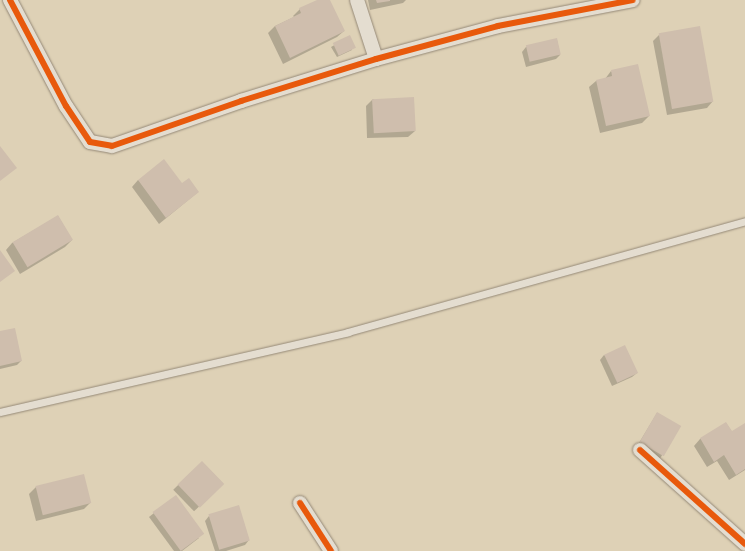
<!DOCTYPE html>
<style>
body{margin:0}
#map{position:relative;width:745px;height:551px;overflow:hidden;background:#ded1b6;font-family:"IM FELL English",serif}
div>[style]{position:absolute}
[style*='--x']{left:calc(var(--x)*1px);top:calc(var(--y)*1px);width:calc(var(--w)*1px);rotate:calc(var(--a)*1deg)}
.shadow>*{inset:0;background:#0003;transform-origin:0 0}
.building>*{inset:0;background:#cfbead;transform-origin:0 0}
.roads{filter:drop-shadow(0 0 1px #958977) drop-shadow(0 0 1px #958977)}
.service>*{height:7px;margin:-3.5px;padding:0 3.5px;transform-origin:3.5px;border-radius:3.5px;background:#e4ddd0}
.minor>*{height:14px;margin:-7px;padding:0 7px;transform-origin:7px;border-radius:7px;background:#e4ddd0}
.cycleway>*{height:6px;margin:-3px;padding:0 3px;transform-origin:3px;border-radius:3px;background:#e8590c}
span{translate:-50% -50%;white-space:nowrap;text-align:center;line-height:1.15;-webkit-text-stroke:3px #f4e5c5;paint-order:stroke}
</style>
<div id="map">
<div class="shadow">
<div style="clip-path:polygon(319px 0,329px 0,344px 31px,337px 37px,283px 64px,268px 33px,275px 26px,294px 17px,293px 16px,300px 9px)"></div>
<div style="clip-path:polygon(368px 0,406px 0,403px 3px,370px 10px)"></div>
<div style="clip-path:polygon(660px 34px,713px 101px,707px 108px,667px 115px,653px 41px)"></div>
<div style="clip-path:polygon(349px 37px,352px 50px,337px 57px,331px 47px)"></div>
<div style="clip-path:polygon(557px 40px,560px 55px,556px 59px,526px 67px,522px 52px,526px 47px)"></div>
<div style="clip-path:polygon(611px 71px,649px 116px,642px 123px,600px 133px,589px 87px,596px 81px,605px 79px)"></div>
<div style="clip-path:polygon(373px 99px,415px 131px,408px 137px,367px 138px,366px 106px)"></div>
<div style="clip-path:polygon(138px 180px,198px 192px,159px 224px,132px 187px)"></div>
<div style="clip-path:polygon(58px 216px,72px 240px,65px 247px,20px 274px,6px 250px,12px 243px)"></div>
<div style="clip-path:polygon(0 332px,21px 361px,17px 365px,0 369px)"></div>
<div style="clip-path:polygon(604px 355px,637px 373px,632px 377px,612px 386px,600px 360px)"></div>
<div style="left:657px;top:413px;width:26px;height:40px;rotate:31deg"></div>
<div style="clip-path:polygon(726px 423px,732px 432px,745px 424px,745px 470px,729px 480px,717px 461px,707px 467px,694px 446px,700px 439px)"></div>
<div style="left:202px;top:462px;width:30px;height:40px;rotate:46deg"></div>
<div style="clip-path:polygon(36px 487px,90px 503px,84px 509px,36px 521px,29px 494px)"></div>
<div style="clip-path:polygon(154px 513px,199px 538px,182px 551px,174px 551px,149px 517px)"></div>
<div style="clip-path:polygon(209px 516px,249px 540px,245px 545px,226px 551px,215px 551px,205px 521px)"></div>
</div>
<div class="building">
<div style="clip-path:polygon(317px 0,330px 0,345px 31px,290px 58px,275px 26px,301px 13px,299px 8px)"></div>
<div style="clip-path:polygon(376px 0,390px 0,390px 1px,377px 3px)"></div>
<div style="left:700px;top:26px;width:77px;height:42px;rotate:80deg"></div>
<div style="left:350px;top:35px;width:14px;height:19px;rotate:65deg"></div>
<div style="left:557px;top:38px;width:17px;height:32px;rotate:77deg"></div>
<div style="clip-path:polygon(638px 64px,650px 116px,606px 126px,596px 80px,612px 76px,611px 70px)"></div>
<div style="left:414px;top:97px;width:34px;height:42px;rotate:87deg"></div>
<div style="clip-path:polygon(0 146px,17px 168px,0 181px)"></div>
<div style="clip-path:polygon(164px 159px,182px 183px,189px 178px,199px 192px,166px 218px,138px 180px)"></div>
<div style="left:58px;top:215px;width:29px;height:53px;rotate:59deg"></div>
<div style="clip-path:polygon(0 250px,15px 271px,0 282px)"></div>
<div style="clip-path:polygon(15px 328px,22px 361px,0 366px,0 331px)"></div>
<div style="left:625px;top:345px;width:31px;height:23px;rotate:65deg"></div>
<div style="left:657px;top:412px;width:28px;height:35px;rotate:30deg"></div>
<div style="clip-path:polygon(726px 422px,732px 431px,745px 423px,745px 469px,736px 475px,724px 455px,714px 462px,700px 438px)"></div>
<div style="left:202px;top:461px;width:32px;height:34px;rotate:46deg"></div>
<div style="left:84px;top:474px;width:30px;height:50px;rotate:76deg"></div>
<div style="left:176px;top:495px;width:48px;height:29px;rotate:54deg"></div>
<div style="left:239px;top:505px;width:37px;height:32px;rotate:73deg"></div>
</div>
<div class="roads">
<div class="service">
<div style="--x:0;--y:412;--w:357;--a:-12.9"></div>
<div style="--x:348;--y:332;--w:412;--a:-15.6"></div>
</div>
<div class="minor">
<div style="--x:10;--y:0;--w:120;--a:62.2"></div>
<div style="--x:66;--y:106;--w:43;--a:56.3"></div>
<div style="--x:90;--y:142;--w:22;--a:10"></div>
<div style="--x:112;--y:146;--w:137;--a:-19.2"></div>
<div style="--x:241;--y:101;--w:141;--a:-17.3"></div>
<div style="--x:376;--y:59;--w:126;--a:-15.1"></div>
<div style="--x:498;--y:26;--w:137;--a:-10.9"></div>
<div style="--x:357;--y:0;--w:62;--a:72.1"></div>
<div style="--x:640;--y:450;--w:141;--a:41.8"></div>
<div style="--x:300;--y:503;--w:57;--a:57.1"></div>
</div>
</div>
<div class="cycleway">
<div style="--x:10;--y:0;--w:120;--a:62.2"></div>
<div style="--x:66;--y:106;--w:43;--a:56.3"></div>
<div style="--x:90;--y:142;--w:22;--a:10"></div>
<div style="--x:112;--y:146;--w:137;--a:-19.2"></div>
<div style="--x:241;--y:101;--w:141;--a:-17.3"></div>
<div style="--x:376;--y:59;--w:126;--a:-15.1"></div>
<div style="--x:498;--y:26;--w:137;--a:-10.9"></div>
<div style="--x:640;--y:450;--w:141;--a:41.8"></div>
<div style="--x:300;--y:503;--w:57;--a:57.1"></div>
</div>
</div>
